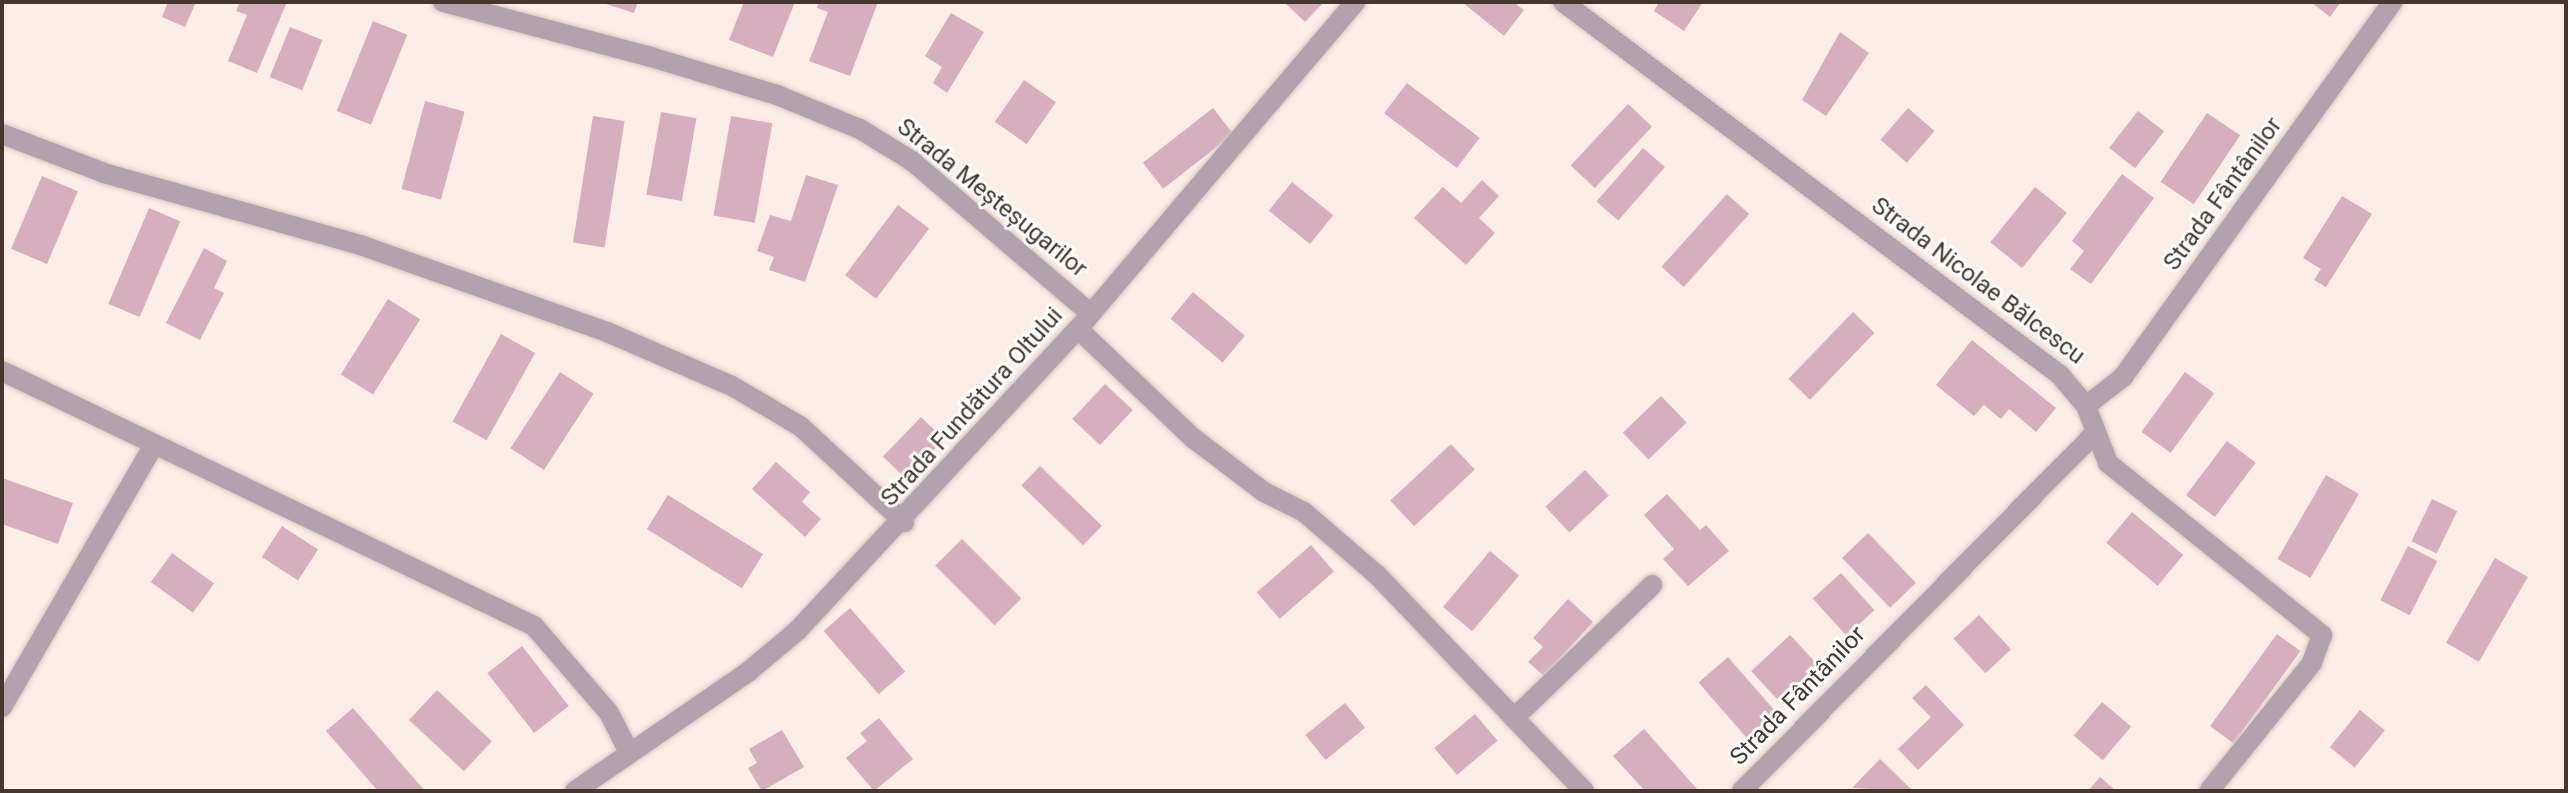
<!DOCTYPE html>
<meta charset="utf-8">
<style>
body{margin:0}
#map{position:relative;width:2568px;height:793px;overflow:hidden;background:#fcede6;font-family:Roboto,sans-serif}
div>[style]{position:absolute}
[style*='--x']{left:calc(var(--x)*1px);top:calc(var(--y)*1px);width:calc(var(--w)*1px);rotate:calc(var(--a)*1deg)}
.building>*{inset:0;background:#d5afbe;transform-origin:0 0}
.roads{filter:drop-shadow(0 0 2px #d7c8c2) drop-shadow(0 0 2px #d7c8c2)}
.service>*{height:20px;margin:-10px;padding:0 10px;transform-origin:10px;border-radius:10px;background:#b0a3ae}
.minor>*{height:20px;margin:-10px;padding:0 10px;transform-origin:10px;border-radius:10px;background:#b0a3ae}
span{translate:-50% -50%;white-space:nowrap;text-align:center;line-height:1.15;-webkit-text-stroke:6px #fdfdfd;paint-order:stroke}
.street-label{font-size:24px;color:#453630}
.frame{position:absolute;inset:0;border:4px solid #453630;pointer-events:none}
</style>
<div id="map">
<div class="building">
<div style="clip-path:polygon(168px 2px,196px 2px,185px 27px,162px 17px)"></div>
<div style="clip-path:polygon(240px 2px,287px 2px,257px 73px,228px 61px,247px 15px,236px 11px)"></div>
<div style="clip-path:polygon(600px 2px,638px 2px,634px 13px)"></div>
<div style="clip-path:polygon(744px 2px,795px 2px,773px 57px,729px 40px)"></div>
<div style="clip-path:polygon(819px 2px,878px 2px,850px 76px,809px 61px,828px 12px,817px 8px)"></div>
<div style="clip-path:polygon(1284px 2px,1324px 2px,1305px 22px)"></div>
<div style="clip-path:polygon(1462px 2px,1513px 2px,1524px 10px,1504px 36px)"></div>
<div style="clip-path:polygon(1659px 2px,1703px 2px,1684px 31px,1654px 11px)"></div>
<div style="clip-path:polygon(2311px 2px,2341px 2px,2330px 17px)"></div>
<div style="clip-path:polygon(951px 13px,984px 32px,947px 93px,933px 83px,942px 67px,925px 56px)"></div>
<div style="left:373px;top:21px;width:37px;height:97px;rotate:22deg"></div>
<div style="left:290px;top:27px;width:35px;height:54px;rotate:22deg"></div>
<div style="clip-path:polygon(1840px 32px,1869px 53px,1826px 116px,1802px 100px)"></div>
<div style="left:1024px;top:80px;width:39px;height:51px;rotate:35deg"></div>
<div style="left:1407px;top:83px;width:91px;height:38px;rotate:37deg"></div>
<div style="left:425px;top:101px;width:41px;height:91px;rotate:15deg"></div>
<div style="left:1628px;top:104px;width:33px;height:84px;rotate:43deg"></div>
<div style="left:1213px;top:108px;width:33px;height:89px;rotate:52deg"></div>
<div style="left:1908px;top:108px;width:35px;height:42px;rotate:41deg"></div>
<div style="left:2138px;top:111px;width:33px;height:47px;rotate:38deg"></div>
<div style="left:661px;top:112px;width:36px;height:84px;rotate:10deg"></div>
<div style="left:2207px;top:113px;width:40px;height:83px;rotate:34deg"></div>
<div style="left:593px;top:116px;width:32px;height:128px;rotate:9deg"></div>
<div style="left:731px;top:116px;width:42px;height:101px;rotate:10deg"></div>
<div style="left:1643px;top:148px;width:29px;height:71px;rotate:41deg"></div>
<div style="clip-path:polygon(2122px 174px,2154px 198px,2091px 284px,2070px 269px,2084px 251px,2072px 241px)"></div>
<div style="clip-path:polygon(806px 175px,838px 185px,805px 282px,769px 270px,774px 257px,757px 251px,770px 215px,791px 221px)"></div>
<div style="left:42px;top:176px;width:39px;height:79px;rotate:23deg"></div>
<div style="clip-path:polygon(1482px 180px,1499px 196px,1479px 218px,1495px 233px,1466px 265px,1414px 218px,1443px 187px,1461px 203px)"></div>
<div style="left:1292px;top:182px;width:53px;height:37px;rotate:39deg"></div>
<div style="left:2035px;top:187px;width:41px;height:71px;rotate:39deg"></div>
<div style="left:1727px;top:194px;width:30px;height:98px;rotate:42deg"></div>
<div style="clip-path:polygon(2342px 196px,2372px 214px,2326px 287px,2314px 280px,2321px 269px,2303px 258px)"></div>
<div style="left:898px;top:205px;width:39px;height:88px;rotate:37deg"></div>
<div style="left:149px;top:208px;width:34px;height:104px;rotate:23deg"></div>
<div style="clip-path:polygon(204px 248px,227px 261px,214px 288px,224px 293px,200px 340px,166px 323px)"></div>
<div style="left:1193px;top:292px;width:68px;height:35px;rotate:40deg"></div>
<div style="left:388px;top:299px;width:38px;height:89px;rotate:32deg"></div>
<div style="left:1853px;top:312px;width:30px;height:93px;rotate:44deg"></div>
<div style="left:501px;top:334px;width:39px;height:100px;rotate:29deg"></div>
<div style="clip-path:polygon(1972px 340px,2056px 408px,2036px 432px,2009px 409px,2001px 419px,1984px 405px,1974px 416px,1936px 385px)"></div>
<div style="left:560px;top:372px;width:40px;height:91px;rotate:33deg"></div>
<div style="left:2185px;top:372px;width:36px;height:74px;rotate:36deg"></div>
<div style="left:1105px;top:384px;width:38px;height:48px;rotate:43deg"></div>
<div style="left:1661px;top:396px;width:37px;height:53px;rotate:46deg"></div>
<div style="left:921px;top:417px;width:32px;height:55px;rotate:44deg"></div>
<div style="left:2227px;top:441px;width:36px;height:68px;rotate:37deg"></div>
<div style="left:1451px;top:444px;width:35px;height:83px;rotate:47deg"></div>
<div style="clip-path:polygon(776px 462px,810px 492px,802px 502px,821px 519px,805px 537px,752px 489px)"></div>
<div style="left:1040px;top:466px;width:86px;height:27px;rotate:44deg"></div>
<div style="left:1585px;top:470px;width:35px;height:54px;rotate:47deg"></div>
<div style="left:2326px;top:475px;width:38px;height:97px;rotate:30deg"></div>
<div style="clip-path:polygon(2px 478px,73px 503px,58px 544px,2px 524px)"></div>
<div style="clip-path:polygon(1667px 494px,1700px 530px,1706px 525px,1729px 551px,1688px 586px,1663px 559px,1674px 549px,1644px 515px)"></div>
<div style="left:668px;top:495px;width:112px;height:40px;rotate:32deg"></div>
<div style="left:2432px;top:499px;width:28px;height:47px;rotate:26deg"></div>
<div style="left:2132px;top:512px;width:67px;height:40px;rotate:40deg"></div>
<div style="left:282px;top:526px;width:43px;height:37px;rotate:33deg"></div>
<div style="left:1868px;top:533px;width:69px;height:36px;rotate:46deg"></div>
<div style="left:962px;top:539px;width:84px;height:38px;rotate:45deg"></div>
<div style="left:1311px;top:545px;width:35px;height:72px;rotate:49deg"></div>
<div style="left:2408px;top:546px;width:33px;height:61px;rotate:27deg"></div>
<div style="left:1490px;top:551px;width:38px;height:73px;rotate:40deg"></div>
<div style="left:172px;top:553px;width:52px;height:36px;rotate:36deg"></div>
<div style="left:2495px;top:558px;width:38px;height:98px;rotate:30deg"></div>
<div style="left:1841px;top:573px;width:50px;height:38px;rotate:48deg"></div>
<div style="clip-path:polygon(1568px 599px,1593px 622px,1544px 676px,1528px 662px,1543px 647px,1533px 638px)"></div>
<div style="left:850px;top:608px;width:84px;height:35px;rotate:49deg"></div>
<div style="left:1979px;top:615px;width:47px;height:35px;rotate:47deg"></div>
<div style="left:2277px;top:634px;width:29px;height:114px;rotate:36deg"></div>
<div style="left:1790px;top:635px;width:41px;height:53px;rotate:47deg"></div>
<div style="left:522px;top:646px;width:76px;height:44px;rotate:52deg"></div>
<div style="left:1728px;top:657px;width:73px;height:39px;rotate:49deg"></div>
<div style="clip-path:polygon(1926px 685px,1964px 725px,1918px 770px,1898px 749px,1931px 717px,1912px 698px)"></div>
<div style="left:437px;top:690px;width:75px;height:41px;rotate:43deg"></div>
<div style="left:2102px;top:702px;width:38px;height:44px;rotate:40deg"></div>
<div style="left:1345px;top:703px;width:32px;height:51px;rotate:51deg"></div>
<div style="clip-path:polygon(353px 708px,425px 791px,378px 791px,326px 731px)"></div>
<div style="left:2360px;top:710px;width:32px;height:48px;rotate:39deg"></div>
<div style="left:1475px;top:714px;width:35px;height:53px;rotate:50deg"></div>
<div style="clip-path:polygon(879px 718px,913px 759px,874px 791px,846px 758px,867px 741px,860px 733px)"></div>
<div style="clip-path:polygon(1644px 729px,1697px 789px,1695px 791px,1645px 791px,1613px 756px)"></div>
<div style="clip-path:polygon(782px 730px,804px 767px,762px 791px,748px 768px,757px 763px,749px 749px)"></div>
<div style="clip-path:polygon(1880px 759px,1913px 791px,1852px 788px)"></div>
<div style="clip-path:polygon(2100px 777px,2116px 791px,2088px 791px)"></div>
</div>
<div class="roads">
<div class="service">
<div style="--x:1514;--y:718;--w:192;--a:-43.9"></div>
</div>
<div class="minor">
<div style="--x:443;--y:2;--w:215;--a:14.8"></div>
<div style="--x:651;--y:57;--w:132;--a:16.8"></div>
<div style="--x:777;--y:95;--w:90;--a:22.3"></div>
<div style="--x:860;--y:129;--w:61;--a:31.6"></div>
<div style="--x:912;--y:161;--w:235;--a:40.5"></div>
<div style="--x:1563;--y:2;--w:621;--a:36.89"></div>
<div style="--x:2060;--y:375;--w:40;--a:50"></div>
<div style="--x:2086;--y:406;--w:61;--a:68.9"></div>
<div style="--x:2108;--y:463;--w:275;--a:38.8"></div>
<div style="--x:2322;--y:635;--w:30;--a:110"></div>
<div style="--x:2312;--y:663;--w:164;--a:128.8"></div>
<div style="--x:2;--y:134;--w:109;--a:20.9"></div>
<div style="--x:104;--y:173;--w:269;--a:15.7"></div>
<div style="--x:363;--y:246;--w:259;--a:19.4"></div>
<div style="--x:607;--y:332;--w:136;--a:23.4"></div>
<div style="--x:732;--y:386;--w:79;--a:30.5"></div>
<div style="--x:800;--y:426;--w:142;--a:42.7"></div>
<div style="--x:1078;--y:329;--w:158;--a:43.5"></div>
<div style="--x:1193;--y:438;--w:89;--a:37.3"></div>
<div style="--x:1264;--y:492;--w:45;--a:26.6"></div>
<div style="--x:1304;--y:512;--w:96;--a:40.8"></div>
<div style="--x:1377;--y:575;--w:299;--a:46.2"></div>
<div style="--x:2;--y:371;--w:590;--a:25.61"></div>
<div style="--x:534;--y:626;--w:115;--a:49.2"></div>
<div style="--x:609;--y:713;--w:44;--a:62.9"></div>
<div style="--x:2086;--y:406;--w:47;--a:-38.1"></div>
<div style="--x:2123;--y:377;--w:462;--a:-54.3"></div>
<div style="--x:2;--y:707;--w:301;--a:-59.9"></div>
<div style="--x:575;--y:791;--w:210;--a:-34.5"></div>
<div style="--x:748;--y:672;--w:64;--a:-39.9"></div>
<div style="--x:797;--y:631;--w:413;--a:-47.1"></div>
<div style="--x:1078;--y:329;--w:429;--a:-49.7"></div>
<div style="--x:1742;--y:791;--w:501;--a:-45.4"></div>
</div>
</div>
<div class="street-label">
<span style="left:2223px;top:194px;rotate:-54deg">Strada Fântânilor</span>
<span style="left:992px;top:198px;rotate:39deg">Strada Meșteșugarilor</span>
<span style="left:1978px;top:281px;rotate:37deg">Strada Nicolae Bălcescu</span>
<span style="left:972px;top:407px;rotate:-48deg">Strada Fundătura Oltului</span>
<span style="left:1798px;top:696px;rotate:-46deg">Strada Fântânilor</span>
</div>
<div class="frame"></div>
</div>
